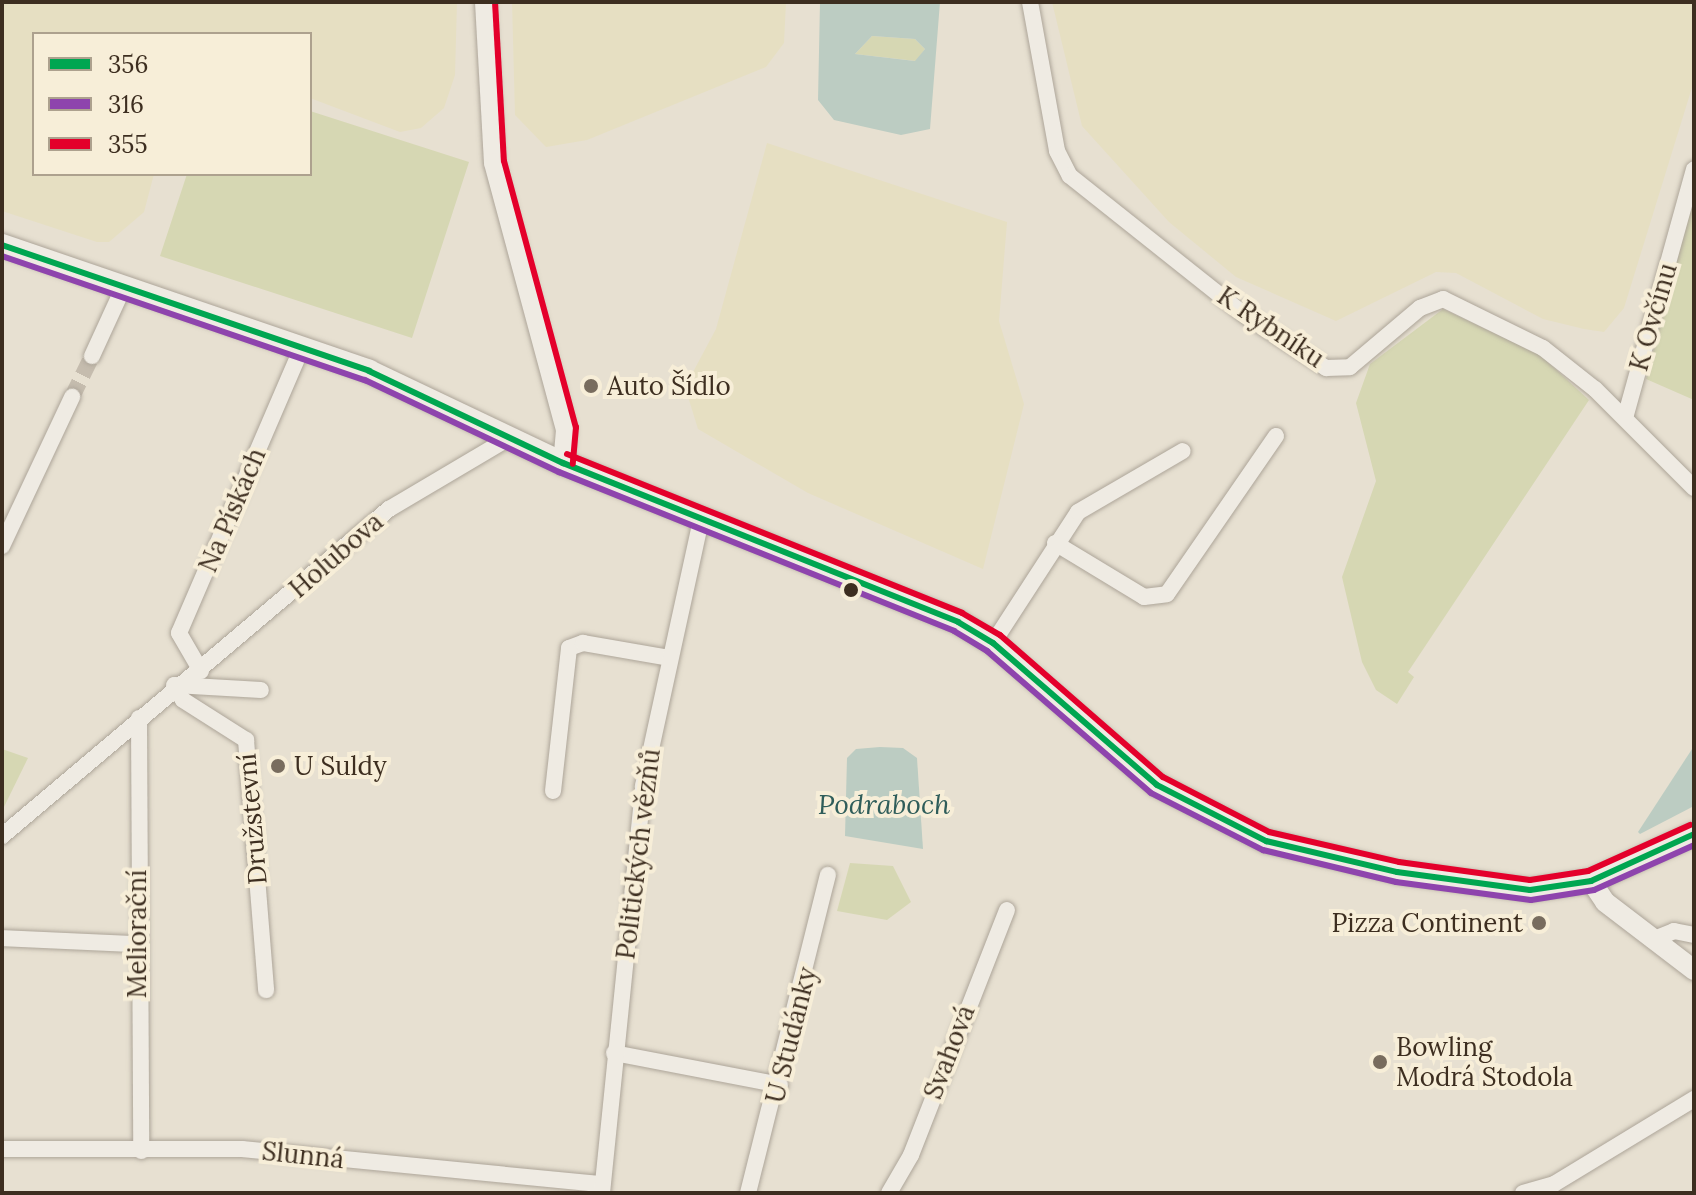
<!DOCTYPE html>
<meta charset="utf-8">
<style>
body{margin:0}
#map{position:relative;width:1696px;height:1195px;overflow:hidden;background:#e7e0d1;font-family:Lora,serif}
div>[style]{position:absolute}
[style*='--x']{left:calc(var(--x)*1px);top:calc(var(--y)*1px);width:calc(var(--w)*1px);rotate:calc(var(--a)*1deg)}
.farmland>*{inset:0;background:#e6dfc2}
.green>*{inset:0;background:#d6d7b3}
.water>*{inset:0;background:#bcccc2}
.minor-tunnel>*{height:16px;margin-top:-8px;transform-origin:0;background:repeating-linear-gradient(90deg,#c5bcae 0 16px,transparent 0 24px)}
.roads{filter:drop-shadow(0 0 2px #ada599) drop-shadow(0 0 2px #ada599)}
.minor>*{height:16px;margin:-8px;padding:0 8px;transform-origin:8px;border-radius:8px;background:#efebe3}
.tertiary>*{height:20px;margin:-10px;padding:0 10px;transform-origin:10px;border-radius:10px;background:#efebe3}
.secondary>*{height:22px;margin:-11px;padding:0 11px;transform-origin:11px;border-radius:11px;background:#efebe3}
.bus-1>*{height:6px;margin:-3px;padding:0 3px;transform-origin:3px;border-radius:3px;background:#00a651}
.bus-2>*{height:6px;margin:-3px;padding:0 3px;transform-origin:3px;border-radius:3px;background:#8e44ad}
.bus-3>*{height:6px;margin:-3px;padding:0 3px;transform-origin:3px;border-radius:3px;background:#e4002b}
.dots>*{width:22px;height:22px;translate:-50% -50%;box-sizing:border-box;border:4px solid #f7eed8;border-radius:50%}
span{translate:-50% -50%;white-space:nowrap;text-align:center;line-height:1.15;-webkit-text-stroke:8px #f7eed8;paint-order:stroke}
.street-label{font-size:26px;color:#3d2e20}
.poi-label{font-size:26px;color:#3d2e20}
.left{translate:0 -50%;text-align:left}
.right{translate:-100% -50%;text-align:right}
.water-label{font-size:28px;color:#2f5d5a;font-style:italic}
.frame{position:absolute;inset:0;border:4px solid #3d2e20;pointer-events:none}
.legend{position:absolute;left:32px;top:32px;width:280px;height:144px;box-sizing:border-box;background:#f7eed8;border:2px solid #ada18e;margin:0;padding:10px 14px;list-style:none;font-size:24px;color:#3d2e20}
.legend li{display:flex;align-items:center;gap:16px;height:40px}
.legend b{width:40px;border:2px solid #ada18e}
</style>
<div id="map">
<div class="farmland">
<div style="clip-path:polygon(2px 2px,457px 2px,455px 75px,444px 108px,421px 128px,400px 132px,310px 98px,310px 34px,34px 34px,34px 174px,154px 174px,144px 212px,109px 242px,97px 242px,2px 211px)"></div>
<div style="clip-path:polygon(512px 2px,786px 2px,784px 43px,766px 67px,587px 140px,546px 147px,515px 115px)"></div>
<div style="clip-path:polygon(1052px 2px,1694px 2px,1694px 81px,1624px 308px,1604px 332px,1584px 329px,1543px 319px,1456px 273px,1436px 272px,1336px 321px,1236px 277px,1169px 222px,1082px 126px)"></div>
<div style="clip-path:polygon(767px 143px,1007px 222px,999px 321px,1024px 404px,983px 569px,808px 493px,698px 429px,685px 387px,716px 329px)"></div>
</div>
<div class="green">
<div style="clip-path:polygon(872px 36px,915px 39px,925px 49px,916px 61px,855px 54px)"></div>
<div style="clip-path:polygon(310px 111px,469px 162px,412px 338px,160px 256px,187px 174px,310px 174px)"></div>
<div style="clip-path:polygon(1694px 196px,1694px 400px,1646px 379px)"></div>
<div style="clip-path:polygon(1443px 309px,1540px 355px,1589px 400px,1408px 672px,1414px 677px,1397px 704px,1376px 690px,1362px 662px,1342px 577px,1376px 481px,1356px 403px,1370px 364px)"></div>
<div style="clip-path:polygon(2px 749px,28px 758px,2px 811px)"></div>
<div style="clip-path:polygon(850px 863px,893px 866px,911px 902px,887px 920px,837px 911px)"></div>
</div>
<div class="water">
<div style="clip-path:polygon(evenodd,820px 2px,940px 2px,930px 129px,901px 135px,834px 120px,818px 100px,820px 2px,872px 36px,915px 39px,925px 49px,915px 61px,855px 54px,872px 36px)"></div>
<div style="clip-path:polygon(1694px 746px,1694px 806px,1640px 834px,1638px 832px)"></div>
<div style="clip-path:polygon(880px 747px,903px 748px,917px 758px,923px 849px,845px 836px,847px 758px,856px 749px)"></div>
</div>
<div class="minor-tunnel">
<div style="--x:72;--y:397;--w:46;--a:-64"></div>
</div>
<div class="roads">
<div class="minor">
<div style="--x:1030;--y:2;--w:151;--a:79.7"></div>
<div style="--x:1057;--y:151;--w:28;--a:63"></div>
<div style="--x:1070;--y:176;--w:223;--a:38.5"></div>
<div style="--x:1245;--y:315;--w:97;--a:33.2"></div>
<div style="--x:1326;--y:368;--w:24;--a:-2"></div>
<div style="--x:1350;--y:367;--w:92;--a:-40.1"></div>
<div style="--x:1420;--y:308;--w:25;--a:-21"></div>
<div style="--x:1443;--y:299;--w:111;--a:26.1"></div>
<div style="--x:1543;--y:348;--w:66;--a:38.3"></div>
<div style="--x:1595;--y:389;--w:140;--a:45"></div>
<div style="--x:92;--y:356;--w:77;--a:-65.4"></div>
<div style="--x:1625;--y:418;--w:258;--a:-74.5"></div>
<div style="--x:1055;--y:543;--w:104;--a:31.2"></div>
<div style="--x:1144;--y:597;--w:23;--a:-7"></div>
<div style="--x:1167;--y:594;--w:192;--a:-55.4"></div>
<div style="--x:2;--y:546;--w:165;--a:-64.8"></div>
<div style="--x:993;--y:643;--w:156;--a:-57"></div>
<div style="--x:1078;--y:512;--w:121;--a:-30.2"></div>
<div style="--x:201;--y:671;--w:44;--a:-120.1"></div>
<div style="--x:179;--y:633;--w:311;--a:-66.7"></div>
<div style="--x:174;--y:685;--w:17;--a:59"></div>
<div style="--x:183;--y:700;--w:75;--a:32.4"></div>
<div style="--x:246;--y:740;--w:251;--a:85.4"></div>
<div style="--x:175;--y:685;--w:86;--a:3.3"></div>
<div style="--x:139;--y:718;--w:433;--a:89.7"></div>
<div style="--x:553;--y:791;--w:144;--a:-83.6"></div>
<div style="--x:569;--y:648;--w:15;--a:-20"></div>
<div style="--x:583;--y:643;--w:88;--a:9.8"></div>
<div style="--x:2;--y:836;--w:507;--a:-40.2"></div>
<div style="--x:389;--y:509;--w:139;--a:-30.6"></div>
<div style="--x:2;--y:938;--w:133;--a:2.6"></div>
<div style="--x:1652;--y:940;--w:24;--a:-22"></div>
<div style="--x:1674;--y:931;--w:20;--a:11"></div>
<div style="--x:614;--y:1053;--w:169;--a:10.9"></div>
<div style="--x:2;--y:1149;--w:240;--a:0"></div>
<div style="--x:242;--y:1149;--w:362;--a:5.6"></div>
<div style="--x:602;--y:1193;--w:409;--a:-84.2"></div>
<div style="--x:643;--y:786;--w:273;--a:-77.7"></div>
<div style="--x:748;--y:1193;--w:328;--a:-75.9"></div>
<div style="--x:889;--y:1193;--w:44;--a:-59.9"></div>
<div style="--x:911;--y:1155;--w:263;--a:-68.6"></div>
<div style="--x:1523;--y:1193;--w:32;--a:-16"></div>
<div style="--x:1554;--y:1184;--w:164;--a:-31.3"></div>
</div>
<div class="tertiary">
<div style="--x:485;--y:2;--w:161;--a:86.8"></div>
<div style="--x:494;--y:163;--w:277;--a:74.9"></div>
<div style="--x:566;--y:430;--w:33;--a:95"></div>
<div style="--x:1591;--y:881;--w:25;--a:56"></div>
<div style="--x:1605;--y:902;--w:112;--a:37.4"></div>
</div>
<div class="secondary">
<div style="--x:2;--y:245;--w:388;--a:18.9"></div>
<div style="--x:369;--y:371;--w:215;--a:25.4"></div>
<div style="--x:563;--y:463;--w:426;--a:21.9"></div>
<div style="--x:958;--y:622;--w:41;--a:31"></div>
<div style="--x:993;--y:643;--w:217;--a:40.9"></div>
<div style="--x:1157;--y:785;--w:123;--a:27.2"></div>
<div style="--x:1266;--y:841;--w:135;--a:13.3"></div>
<div style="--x:1397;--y:872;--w:134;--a:7.7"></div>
<div style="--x:1530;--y:890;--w:62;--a:-8.4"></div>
<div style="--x:1591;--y:881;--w:113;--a:-24.5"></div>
</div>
</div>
<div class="bus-1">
<div style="--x:2;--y:245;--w:388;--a:18.9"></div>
<div style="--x:369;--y:371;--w:215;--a:25.4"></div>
<div style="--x:563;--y:463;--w:426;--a:21.9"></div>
<div style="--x:958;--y:622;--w:41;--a:31"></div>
<div style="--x:993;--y:643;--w:217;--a:40.9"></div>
<div style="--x:1157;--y:785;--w:123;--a:27.2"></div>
<div style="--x:1266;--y:841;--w:135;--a:13.3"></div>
<div style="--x:1397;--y:872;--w:134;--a:7.7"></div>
<div style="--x:1530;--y:890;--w:62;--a:-8.4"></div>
<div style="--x:1591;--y:881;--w:113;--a:-24.5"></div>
</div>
<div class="bus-2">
<div style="--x:2;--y:256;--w:384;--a:18.9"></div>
<div style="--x:365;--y:380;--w:215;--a:25.4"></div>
<div style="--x:559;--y:472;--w:426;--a:21.9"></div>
<div style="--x:954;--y:631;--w:39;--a:31"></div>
<div style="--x:987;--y:651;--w:217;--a:40.9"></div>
<div style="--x:1151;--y:793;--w:126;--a:27"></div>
<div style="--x:1263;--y:850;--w:137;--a:13.5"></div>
<div style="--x:1396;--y:882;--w:136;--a:7.6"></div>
<div style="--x:1531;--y:900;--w:64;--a:-9"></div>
<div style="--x:1594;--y:890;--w:110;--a:-24.2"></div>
</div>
<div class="bus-3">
<div style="--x:495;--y:2;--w:159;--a:86.8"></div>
<div style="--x:504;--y:161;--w:276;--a:74.9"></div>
<div style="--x:576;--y:427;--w:37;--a:95"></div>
<div style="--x:567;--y:454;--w:426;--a:21.9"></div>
<div style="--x:962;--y:613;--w:44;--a:30.1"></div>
<div style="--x:1000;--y:635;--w:216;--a:41.1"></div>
<div style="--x:1163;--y:777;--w:119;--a:27.4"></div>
<div style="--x:1269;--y:832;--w:133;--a:13"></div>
<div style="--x:1399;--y:862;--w:132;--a:7.8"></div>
<div style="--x:1530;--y:880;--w:59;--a:-8.8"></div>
<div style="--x:1588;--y:871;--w:112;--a:-24.3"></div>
</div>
<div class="dots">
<div style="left:591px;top:386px;background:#786c5e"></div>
<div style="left:851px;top:590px;background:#3d2e20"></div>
<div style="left:278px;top:766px;background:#786c5e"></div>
<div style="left:1539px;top:923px;background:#786c5e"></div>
<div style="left:1380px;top:1062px;background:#786c5e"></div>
</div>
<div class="street-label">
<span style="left:1653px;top:317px;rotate:-74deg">K Ovčínu</span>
<span style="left:1271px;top:327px;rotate:34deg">K Rybníku</span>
<span style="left:232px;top:510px;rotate:-67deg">Na Pískách</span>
<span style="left:336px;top:555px;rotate:-41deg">Holubova</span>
<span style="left:252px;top:819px;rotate:-95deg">Družstevní</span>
<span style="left:638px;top:854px;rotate:-83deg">Politických vězňů</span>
<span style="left:137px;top:934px;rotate:-90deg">Meliorační</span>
<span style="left:791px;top:1035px;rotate:-76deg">U Studánky</span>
<span style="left:949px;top:1052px;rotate:-69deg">Svahová</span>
<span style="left:303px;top:1155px;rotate:6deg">Slunná</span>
</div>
<div class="poi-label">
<span class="left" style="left:607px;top:386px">Auto Šídlo</span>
<span class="left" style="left:294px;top:766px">U Suldy</span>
<span class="right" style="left:1523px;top:923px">Pizza Continent</span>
<span class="left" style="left:1396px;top:1062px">Bowling<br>Modrá Stodola</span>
</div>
<div class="water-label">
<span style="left:884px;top:804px">Podraboch</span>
</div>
<div class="frame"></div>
<ul class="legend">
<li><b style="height:10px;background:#00a651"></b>356</li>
<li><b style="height:10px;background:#8e44ad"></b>316</li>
<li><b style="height:10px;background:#e4002b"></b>355</li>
</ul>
</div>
